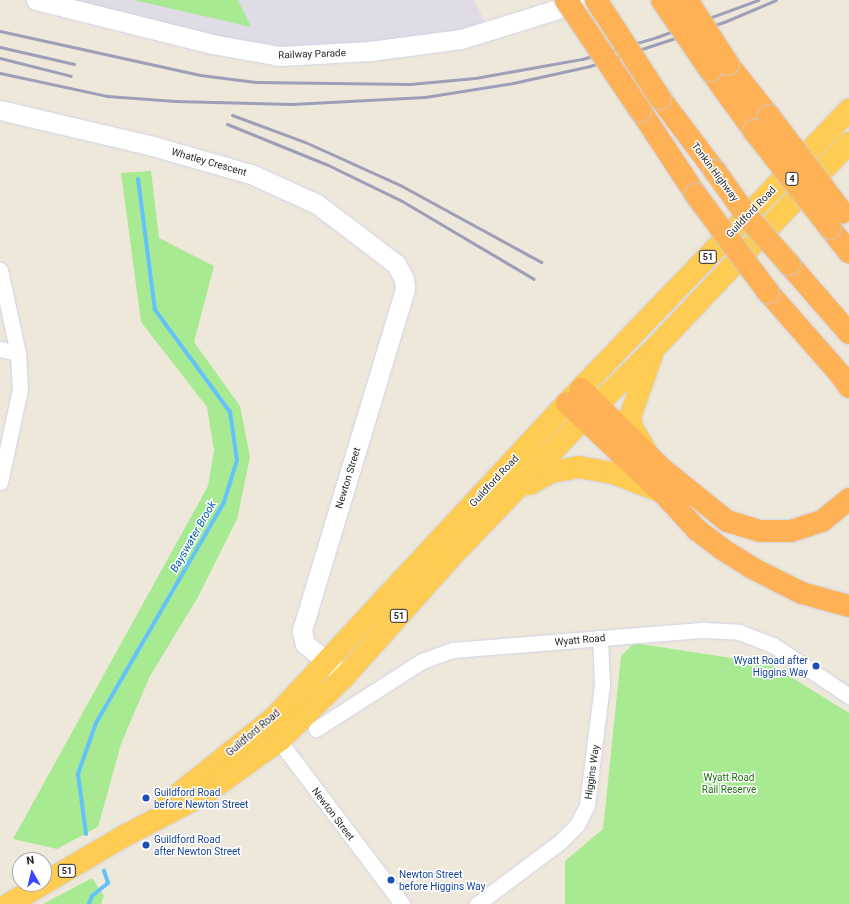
<!DOCTYPE html>
<style>
body{margin:0}
#map{position:relative;width:849px;height:904px;overflow:hidden;background:#eee8db;font-family:Roboto,sans-serif}
div>[style]{position:absolute}
[style*='--x']{left:calc(var(--x)*1px);top:calc(var(--y)*1px);width:calc(var(--w)*1px);rotate:calc(var(--a)*1deg)}
.industrial>*{inset:0;background:#e0dce6}
.green>*{inset:0;background:#a7ea92}
.stream>*{height:4px;margin:-2px;padding:0 2px;transform-origin:2px;border-radius:2px;background:#64c2fa}
.roads{filter:drop-shadow(0 0 1px #d0d2e5) drop-shadow(0 0 1px #d0d2e5)}
.minor>*{height:15px;margin:-7.5px;padding:0 7.5px;transform-origin:7.5px;border-radius:7.5px;background:#fff}
.tertiary>*{height:19px;margin:-9.5px;padding:0 9.5px;transform-origin:9.5px;border-radius:9.5px;background:#fff}
.trunk>*{height:22px;margin:-11px;padding:0 11px;transform-origin:11px;border-radius:11px;background:#fecc52}
.motorway>*{height:22px;margin:-11px;padding:0 11px;transform-origin:11px;border-radius:11px;background:#ffb155}
.rail>*{height:3px;margin:-1.5px;padding:0 1.5px;transform-origin:1.5px;border-radius:1.5px;background:#9d9eb7}
.bridges{filter:drop-shadow(0 0 1px #ccc) drop-shadow(0 0 1px #ccc)}
.motorway-bridge>*{height:22px;margin:-11px;padding:0 11px;transform-origin:11px;border-radius:11px;background:#ffb155}
.dots>*{width:11px;height:11px;translate:-50% -50%;box-sizing:border-box;border:2px solid #fff;border-radius:50%}
span{translate:-50% -50%;white-space:nowrap;text-align:center;line-height:1.15;-webkit-text-stroke:3px #fff;paint-order:stroke}
.shield-label span{padding:1px 3px;background:#fff;border:1px solid;border-radius:3px;-webkit-text-stroke-width:0}
.shield-label{font-size:9px;color:#2a2a2a;font-weight:700}
.street-label{font-size:10px;color:#2a2a2a}
.transit-label{font-size:10px;color:#164399}
.right{translate:-100% -50%;text-align:right}
.left{translate:0 -50%;text-align:left}
.park-label{font-size:10px;color:#1c6f13}
.water-label{font-size:11px;color:#015da8;font-style:italic}
.north{position:absolute;left:12px;top:852px;width:40px;height:40px;box-sizing:border-box;background:#fff;border:1px solid #aaa;border-radius:50%;rotate:352deg;font-size:11px;font-weight:700;line-height:16px;text-align:center;color:#2a2a2a}
.north::after{content:'';display:block;margin:auto;width:14px;height:18px;background:#3747ff;clip-path:polygon(50% 0,100% 100%,50% 72%,0 100%)}
</style>
<div id="map">
<div class="industrial">
<div style="clip-path:polygon(37px 0,474px 0,489px 30px,287px 56px)"></div>
</div>
<div class="green">
<div style="clip-path:polygon(134px 0,238px 0,251px 27px)"></div>
<div style="clip-path:polygon(151px 171px,159px 238px,214px 266px,194px 342px,240px 406px,250px 457px,237px 519px,198px 597px,150px 676px,121px 744px,98px 827px,57px 849px,13px 839px,208px 486px,214px 450px,207px 407px,141px 322px,121px 173px)"></div>
<div style="clip-path:polygon(634px 643px,770px 664px,849px 713px,849px 904px,565px 904px,565px 861px,603px 829px,621px 656px)"></div>
<div style="clip-path:polygon(92px 878px,104px 896px,101px 904px,43px 904px)"></div>
</div>
<div class="stream">
<div style="--x:86;--y:834;--w:61;--a:-97.6"></div>
<div style="--x:78;--y:774;--w:54;--a:-70.6"></div>
<div style="--x:96;--y:723;--w:255;--a:-59.9"></div>
<div style="--x:224;--y:502;--w:44;--a:-72.8"></div>
<div style="--x:237;--y:460;--w:49;--a:-98.3"></div>
<div style="--x:230;--y:412;--w:127;--a:-126.3"></div>
<div style="--x:155;--y:310;--w:132;--a:-97.4"></div>
<div style="--x:89;--y:904;--w:9;--a:-69"></div>
<div style="--x:92;--y:896;--w:21;--a:-39"></div>
<div style="--x:108;--y:883;--w:13;--a:-108"></div>
</div>
<div class="roads">
<div class="minor">
<div style="--x:0;--y:270;--w:85;--a:77.8"></div>
<div style="--x:18;--y:353;--w:36;--a:87"></div>
<div style="--x:20;--y:389;--w:95;--a:102.1"></div>
<div style="--x:0;--y:349;--w:18;--a:13"></div>
<div style="--x:316;--y:729;--w:126;--a:-32.7"></div>
<div style="--x:422;--y:661;--w:33;--a:-20"></div>
<div style="--x:453;--y:650;--w:252;--a:-4.6"></div>
<div style="--x:704;--y:630;--w:35;--a:3"></div>
<div style="--x:739;--y:632;--w:36;--a:21"></div>
<div style="--x:773;--y:645;--w:92;--a:33.9"></div>
<div style="--x:274;--y:734;--w:213;--a:53"></div>
<div style="--x:477;--y:904;--w:104;--a:-36.8"></div>
<div style="--x:560;--y:842;--w:24;--a:-45"></div>
<div style="--x:577;--y:825;--w:22;--a:-63"></div>
<div style="--x:587;--y:805;--w:121;--a:-82.9"></div>
<div style="--x:602;--y:685;--w:47;--a:-92.4"></div>
</div>
<div class="tertiary">
<div style="--x:36;--y:0;--w:181;--a:14"></div>
<div style="--x:212;--y:44;--w:69;--a:10"></div>
<div style="--x:280;--y:56;--w:90;--a:-3.2"></div>
<div style="--x:370;--y:51;--w:92;--a:-7.5"></div>
<div style="--x:461;--y:39;--w:132;--a:-17.2"></div>
<div style="--x:0;--y:110;--w:153;--a:13.2"></div>
<div style="--x:149;--y:145;--w:106;--a:15.9"></div>
<div style="--x:251;--y:174;--w:72;--a:24.4"></div>
<div style="--x:317;--y:204;--w:99;--a:37.2"></div>
<div style="--x:396;--y:264;--w:17;--a:62"></div>
<div style="--x:404;--y:279;--w:10;--a:84"></div>
<div style="--x:405;--y:289;--w:357;--a:106.8"></div>
<div style="--x:302;--y:631;--w:13;--a:77"></div>
<div style="--x:305;--y:644;--w:51;--a:38.7"></div>
</div>
<div class="trunk">
<div style="--x:645;--y:449;--w:26;--a:-121"></div>
<div style="--x:632;--y:427;--w:10;--a:-101"></div>
<div style="--x:630;--y:417;--w:66;--a:-70.5"></div>
<div style="--x:530;--y:484;--w:24;--a:-30"></div>
<div style="--x:551;--y:472;--w:28;--a:-10"></div>
<div style="--x:579;--y:467;--w:35;--a:10"></div>
<div style="--x:613;--y:473;--w:53;--a:21.2"></div>
<div style="--x:166;--y:804;--w:139;--a:-38.6"></div>
<div style="--x:275;--y:717;--w:429;--a:-47.1"></div>
<div style="--x:567;--y:403;--w:407;--a:-46.1"></div>
<div style="--x:9;--y:904;--w:134;--a:-30.6"></div>
<div style="--x:124;--y:836;--w:89;--a:-27.4"></div>
<div style="--x:203;--y:795;--w:95;--a:-35.5"></div>
<div style="--x:280;--y:740;--w:91;--a:-44.6"></div>
<div style="--x:345;--y:676;--w:161;--a:-48.3"></div>
<div style="--x:452;--y:556;--w:211;--a:-46.2"></div>
<div style="--x:598;--y:404;--w:77;--a:-44.5"></div>
<div style="--x:653;--y:350;--w:285;--a:-46.6"></div>
</div>
<div class="motorway">
<div style="--x:728;--y:64;--w:66;--a:51.7"></div>
<div style="--x:710;--y:70;--w:75;--a:54.2"></div>
<div style="--x:660;--y:98;--w:91;--a:53"></div>
<div style="--x:640;--y:110;--w:102;--a:56.6"></div>
<div style="--x:830;--y:228;--w:31;--a:52"></div>
<div style="--x:789;--y:264;--w:91;--a:49"></div>
<div style="--x:768;--y:292;--w:109;--a:48.7"></div>
<div style="--x:840;--y:374;--w:16;--a:55"></div>
<div style="--x:581;--y:389;--w:111;--a:44.6"></div>
<div style="--x:660;--y:467;--w:86;--a:38.9"></div>
<div style="--x:727;--y:521;--w:34;--a:17"></div>
<div style="--x:760;--y:531;--w:31;--a:0"></div>
<div style="--x:791;--y:531;--w:33;--a:-18"></div>
<div style="--x:822;--y:521;--w:35;--a:-39"></div>
<div style="--x:567;--y:403;--w:132;--a:43.2"></div>
<div style="--x:663;--y:493;--w:50;--a:47.4"></div>
<div style="--x:697;--y:530;--w:31;--a:37"></div>
<div style="--x:722;--y:549;--w:36;--a:32"></div>
<div style="--x:752;--y:568;--w:56;--a:26.6"></div>
<div style="--x:802;--y:593;--w:49;--a:15.5"></div>
</div>
</div>
<div class="rail">
<div style="--x:0;--y:31;--w:205;--a:12.4"></div>
<div style="--x:200;--y:75;--w:56;--a:7.1"></div>
<div style="--x:256;--y:82;--w:154;--a:0.7"></div>
<div style="--x:410;--y:84;--w:65;--a:-5.3"></div>
<div style="--x:475;--y:78;--w:109;--a:-10.1"></div>
<div style="--x:582;--y:59;--w:78;--a:-16.3"></div>
<div style="--x:657;--y:37;--w:108;--a:-20.1"></div>
<div style="--x:0;--y:47;--w:76;--a:12.9"></div>
<div style="--x:0;--y:58;--w:73;--a:14.2"></div>
<div style="--x:0;--y:73;--w:109;--a:12.1"></div>
<div style="--x:107;--y:96;--w:68;--a:4.2"></div>
<div style="--x:175;--y:101;--w:117;--a:1.5"></div>
<div style="--x:292;--y:104;--w:133;--a:-3"></div>
<div style="--x:425;--y:97;--w:89;--a:-9"></div>
<div style="--x:513;--y:83;--w:79;--a:-12.4"></div>
<div style="--x:590;--y:66;--w:141;--a:-18.2"></div>
<div style="--x:724;--y:22;--w:56;--a:-22.9"></div>
<div style="--x:232;--y:115;--w:78;--a:20.3"></div>
<div style="--x:305;--y:142;--w:104;--a:24.4"></div>
<div style="--x:400;--y:185;--w:161;--a:28.6"></div>
<div style="--x:227;--y:124;--w:109;--a:22.1"></div>
<div style="--x:328;--y:165;--w:82;--a:25.9"></div>
<div style="--x:402;--y:201;--w:153;--a:30.6"></div>
</div>
<div class="bridges">
<div class="motorway-bridge">
<div style="--x:566;--y:0;--w:133;--a:56.1"></div>
<div style="--x:596;--y:0;--w:117;--a:56.9"></div>
<div style="--x:662;--y:0;--w:85;--a:55.6"></div>
<div style="--x:687;--y:0;--w:76;--a:57.4"></div>
<div style="--x:769;--y:116;--w:121;--a:52.8"></div>
<div style="--x:754;--y:131;--w:123;--a:51.9"></div>
<div style="--x:715;--y:171;--w:60;--a:54.5"></div>
<div style="--x:750;--y:220;--w:59;--a:48.4"></div>
<div style="--x:696;--y:195;--w:121;--a:53.4"></div>
</div>
</div>
<div class="dots">
<div style="left:816px;top:666px;background:#1a4fb4"></div>
<div style="left:146px;top:798px;background:#1a4fb4"></div>
<div style="left:146px;top:845px;background:#1a4fb4"></div>
<div style="left:391px;top:880px;background:#1a4fb4"></div>
</div>
<div class="shield-label">
<span style="left:792px;top:179px">4</span>
<span style="left:708px;top:257px">51</span>
<span style="left:399px;top:616px">51</span>
<span style="left:67px;top:871px">51</span>
</div>
<div class="street-label">
<span style="left:312px;top:54px;rotate:-2deg">Railway Parade</span>
<span style="left:209px;top:162px;rotate:16deg">Whatley Crescent</span>
<span style="left:715px;top:172px;rotate:53deg">Tonkin Highway</span>
<span style="left:751px;top:212px;rotate:-46deg">Guildford Road</span>
<span style="left:348px;top:478px;rotate:-73deg">Newton Street</span>
<span style="left:494px;top:481px;rotate:-47deg">Guildford Road</span>
<span style="left:580px;top:640px;rotate:-5deg">Wyatt Road</span>
<span style="left:253px;top:733px;rotate:-40deg">Guildford Road</span>
<span style="left:592px;top:772px;rotate:-82deg">Higgins Way</span>
<span style="left:333px;top:814px;rotate:53deg">Newton Street</span>
</div>
<div class="transit-label">
<span class="right" style="left:808px;top:666px">Wyatt Road after<br>Higgins Way</span>
<span class="left" style="left:154px;top:798px">Guildford Road<br>before Newton Street</span>
<span class="left" style="left:154px;top:845px">Guildford Road<br>after Newton Street</span>
<span class="left" style="left:399px;top:880px">Newton Street<br>before Higgins Way</span>
</div>
<div class="park-label">
<span style="left:729px;top:783px">Wyatt Road<br>Rail Reserve</span>
</div>
<div class="water-label">
<span style="left:194px;top:537px;rotate:-60deg">Bayswater Brook</span>
</div>
<div class="north">N</div>
</div>
